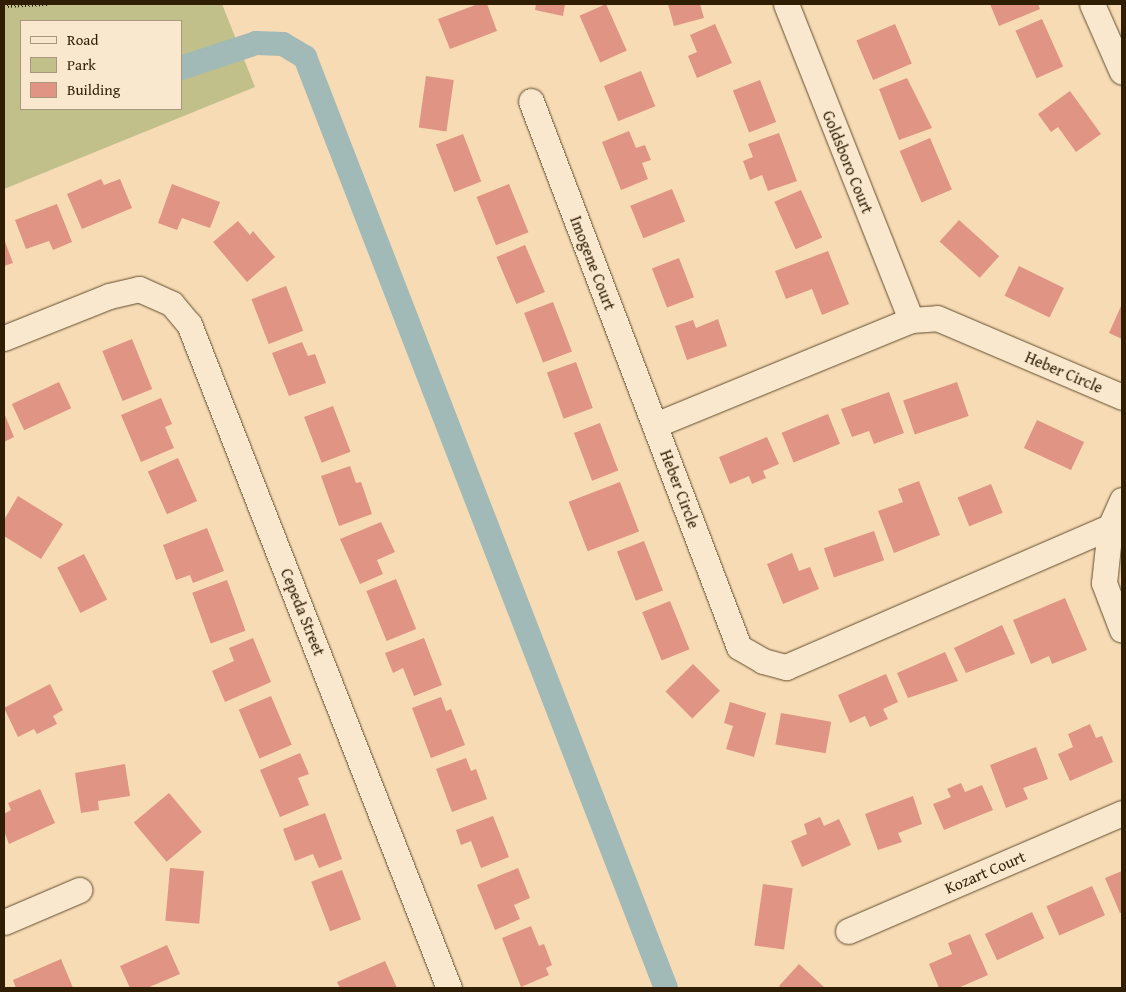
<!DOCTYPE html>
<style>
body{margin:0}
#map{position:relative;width:1126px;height:992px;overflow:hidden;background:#f7dbb4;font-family:"Gentium Book Plus",serif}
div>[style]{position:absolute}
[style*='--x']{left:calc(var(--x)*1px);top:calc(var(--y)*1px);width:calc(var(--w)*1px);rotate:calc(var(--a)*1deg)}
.green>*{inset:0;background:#c1bf8a}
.canal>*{height:24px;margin:-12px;padding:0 12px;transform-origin:12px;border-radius:12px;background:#a1b9b7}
.building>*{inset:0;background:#df9484;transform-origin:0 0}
.path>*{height:3px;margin-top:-1.5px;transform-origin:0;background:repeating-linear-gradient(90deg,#2f1e03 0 1px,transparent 0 3.5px)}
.roads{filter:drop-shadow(0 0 1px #614d2f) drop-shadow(0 0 1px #614d2f)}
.minor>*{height:25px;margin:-12.5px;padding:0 12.5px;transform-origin:12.5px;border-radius:12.5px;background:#fae8ce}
span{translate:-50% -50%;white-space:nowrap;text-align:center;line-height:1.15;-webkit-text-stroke:4.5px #fae8ce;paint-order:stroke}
.street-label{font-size:16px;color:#2f1e03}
.frame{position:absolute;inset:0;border:5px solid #2f1e03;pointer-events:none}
.legend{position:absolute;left:20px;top:20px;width:162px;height:90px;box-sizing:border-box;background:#fae8ce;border:1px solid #a9977d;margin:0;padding:6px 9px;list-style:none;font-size:15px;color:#2f1e03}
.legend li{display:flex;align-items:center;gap:10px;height:25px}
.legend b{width:25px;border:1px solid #a9977d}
</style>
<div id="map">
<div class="green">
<div style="clip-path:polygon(evenodd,4px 4px,222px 4px,255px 87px,4px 189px,4px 4px,21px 21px,181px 21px,181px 109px,21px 109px,21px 21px)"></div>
</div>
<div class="canal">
<div style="--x:181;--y:68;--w:79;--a:-18.4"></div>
<div style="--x:256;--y:43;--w:27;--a:2"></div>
<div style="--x:283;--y:44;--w:26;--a:31"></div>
<div style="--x:305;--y:57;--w:999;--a:68.81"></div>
</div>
<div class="building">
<div style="clip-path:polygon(478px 4px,487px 4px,497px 31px,450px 49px,438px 19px)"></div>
<div style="clip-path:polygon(536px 4px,565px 4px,563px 16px,535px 10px)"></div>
<div style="left:606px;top:4px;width:51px;height:29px;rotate:66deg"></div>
<div style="clip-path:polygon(668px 4px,700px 4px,704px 18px,674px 26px)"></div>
<div style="clip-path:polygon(990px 4px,1038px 4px,1040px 9px,999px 26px)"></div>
<div style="left:1042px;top:19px;width:52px;height:29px;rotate:66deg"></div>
<div style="clip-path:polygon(715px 24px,732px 63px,697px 78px,688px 56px,697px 52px,690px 35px)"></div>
<div style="left:895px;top:24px;width:43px;height:42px;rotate:67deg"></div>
<div style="left:641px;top:71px;width:38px;height:40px;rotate:68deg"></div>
<div style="left:426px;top:76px;width:28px;height:52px;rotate:8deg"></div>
<div style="clip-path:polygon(907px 78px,932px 128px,899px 140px,879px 89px)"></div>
<div style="left:760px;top:80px;width:45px;height:29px;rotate:69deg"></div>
<div style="clip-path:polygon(1070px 91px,1101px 134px,1076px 152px,1058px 127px,1051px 132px,1038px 114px)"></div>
<div style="clip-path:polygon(629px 131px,636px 148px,645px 145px,651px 160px,642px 163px,648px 179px,621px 190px,602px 142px)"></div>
<div style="clip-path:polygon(779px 133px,797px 181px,768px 191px,762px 175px,750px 180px,743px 161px,753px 157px,748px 144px)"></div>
<div style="left:463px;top:134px;width:51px;height:29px;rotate:69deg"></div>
<div style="left:930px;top:138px;width:56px;height:33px;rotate:67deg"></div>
<div style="clip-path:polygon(101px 179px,104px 185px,120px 179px,132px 208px,82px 229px,67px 194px)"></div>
<div style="clip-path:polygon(172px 184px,220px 202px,210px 228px,182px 218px,177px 230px,158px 223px)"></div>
<div style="left:509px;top:184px;width:52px;height:35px;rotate:68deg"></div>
<div style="left:672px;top:189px;width:35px;height:45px;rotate:68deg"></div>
<div style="left:801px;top:190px;width:52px;height:29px;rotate:66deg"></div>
<div style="clip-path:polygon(57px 204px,72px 242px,53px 250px,49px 241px,26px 249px,15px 220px)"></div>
<div style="left:959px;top:220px;width:54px;height:29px;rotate:42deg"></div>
<div style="clip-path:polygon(238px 221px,250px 235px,253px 231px,275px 257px,247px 282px,213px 242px)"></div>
<div style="clip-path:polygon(4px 239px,13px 263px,4px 266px)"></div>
<div style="left:525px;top:245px;width:51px;height:31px;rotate:67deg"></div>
<div style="clip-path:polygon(828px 251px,849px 304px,822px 315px,812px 289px,786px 299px,775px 271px)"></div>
<div style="left:679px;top:258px;width:42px;height:29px;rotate:69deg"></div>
<div style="left:1019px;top:266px;width:50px;height:33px;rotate:26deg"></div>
<div style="left:286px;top:286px;width:48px;height:37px;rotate:69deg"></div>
<div style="left:553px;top:302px;width:53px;height:31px;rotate:69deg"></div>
<div style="clip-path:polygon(1122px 304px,1122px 339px,1109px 333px)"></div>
<div style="clip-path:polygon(718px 319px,727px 346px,687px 360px,675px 326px,693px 320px,696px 328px)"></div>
<div style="left:132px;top:339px;width:54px;height:32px;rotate:68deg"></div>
<div style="clip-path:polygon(302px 342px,308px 356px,315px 354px,326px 383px,289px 396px,272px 353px)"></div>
<div style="left:576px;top:362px;width:49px;height:31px;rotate:70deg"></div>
<div style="left:59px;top:382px;width:29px;height:52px;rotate:65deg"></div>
<div style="left:957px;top:382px;width:36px;height:57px;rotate:71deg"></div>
<div style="clip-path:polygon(889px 392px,904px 433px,874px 444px,869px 431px,852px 437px,841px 409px)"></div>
<div style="clip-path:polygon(161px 398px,172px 424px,165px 427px,174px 448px,141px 462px,121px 415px)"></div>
<div style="left:333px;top:406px;width:49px;height:31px;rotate:69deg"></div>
<div style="clip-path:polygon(4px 413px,14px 437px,4px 442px)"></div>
<div style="left:828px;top:414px;width:32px;height:50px;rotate:68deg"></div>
<div style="left:1037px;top:420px;width:52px;height:31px;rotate:25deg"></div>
<div style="left:600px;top:423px;width:51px;height:28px;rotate:69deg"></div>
<div style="clip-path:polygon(767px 437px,779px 464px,763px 471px,766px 478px,752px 484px,749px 476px,730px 484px,719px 457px)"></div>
<div style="left:178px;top:458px;width:47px;height:33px;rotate:66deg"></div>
<div style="clip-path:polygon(350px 466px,356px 483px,361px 482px,372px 514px,339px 526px,321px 476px)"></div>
<div style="clip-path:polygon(919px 481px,940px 535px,894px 553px,878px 511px,903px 502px,898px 489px)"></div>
<div style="left:620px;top:482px;width:53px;height:55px;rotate:69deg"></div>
<div style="left:991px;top:484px;width:31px;height:36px;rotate:68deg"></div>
<div style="clip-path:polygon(18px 496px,63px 524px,41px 559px,4px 536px,4px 520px)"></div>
<div style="clip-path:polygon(381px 522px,395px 552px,377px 560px,383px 574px,360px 584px,340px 539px)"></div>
<div style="clip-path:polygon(207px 528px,224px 571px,193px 583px,190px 575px,176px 580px,163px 545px)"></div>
<div style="left:874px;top:531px;width:31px;height:53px;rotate:71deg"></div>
<div style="left:644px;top:541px;width:53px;height:29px;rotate:69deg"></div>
<div style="clip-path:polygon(792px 553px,799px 571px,810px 567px,819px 589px,783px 604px,767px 564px)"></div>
<div style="left:84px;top:554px;width:51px;height:30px;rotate:63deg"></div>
<div style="left:396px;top:579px;width:54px;height:32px;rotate:68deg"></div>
<div style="left:227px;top:580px;width:54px;height:37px;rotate:70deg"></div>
<div style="clip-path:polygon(1065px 598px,1087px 650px,1052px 664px,1049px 656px,1031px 664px,1013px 620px)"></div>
<div style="left:670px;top:601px;width:52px;height:30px;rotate:68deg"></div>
<div style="clip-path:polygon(1002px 625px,1015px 654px,966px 673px,954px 648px)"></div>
<div style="clip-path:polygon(253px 638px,271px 682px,225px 702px,212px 671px,234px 661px,229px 648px)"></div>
<div style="clip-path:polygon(424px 638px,442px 685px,414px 696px,403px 668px,393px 673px,385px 653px)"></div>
<div style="clip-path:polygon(945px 652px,958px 681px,908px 698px,897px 673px)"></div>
<div style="left:693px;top:664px;width:38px;height:39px;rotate:45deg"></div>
<div style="clip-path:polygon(886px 674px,898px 702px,883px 709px,888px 719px,870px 727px,865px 716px,850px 723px,838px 695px)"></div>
<div style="clip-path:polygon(50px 684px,63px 710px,53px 716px,57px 724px,37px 734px,34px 729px,18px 737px,4px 708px)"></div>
<div style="left:271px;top:696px;width:53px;height:35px;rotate:67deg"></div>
<div style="clip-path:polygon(441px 697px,446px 711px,451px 709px,465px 745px,431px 758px,412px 708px)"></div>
<div style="clip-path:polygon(730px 702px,766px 713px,754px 757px,726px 749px,733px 726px,724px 723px)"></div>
<div style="left:781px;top:713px;width:51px;height:32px;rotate:10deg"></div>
<div style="clip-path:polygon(1090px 724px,1096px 738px,1102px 736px,1113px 762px,1070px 781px,1058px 754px,1073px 747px,1068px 734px)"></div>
<div style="clip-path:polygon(1036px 747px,1048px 779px,1023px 788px,1028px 799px,1006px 808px,990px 765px)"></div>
<div style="clip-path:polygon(300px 753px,309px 774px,298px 778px,309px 805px,280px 817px,260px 770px)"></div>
<div style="clip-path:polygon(466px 758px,471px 771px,476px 769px,487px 799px,452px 812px,436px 769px)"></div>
<div style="clip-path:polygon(125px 764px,130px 796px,98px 801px,99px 810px,81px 813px,75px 773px)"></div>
<div style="clip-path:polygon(961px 783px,965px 792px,982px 785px,993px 810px,944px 830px,933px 804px,951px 797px,947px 789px)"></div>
<div style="clip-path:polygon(40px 789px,55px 823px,9px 844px,4px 831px,4px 814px,11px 810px,8px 803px)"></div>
<div style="left:169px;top:793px;width:51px;height:46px;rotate:50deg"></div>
<div style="clip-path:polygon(913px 796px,922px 824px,898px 833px,902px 842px,878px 850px,865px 814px)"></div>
<div style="clip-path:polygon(325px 813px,342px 859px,319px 868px,313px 854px,295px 861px,283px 829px)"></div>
<div style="clip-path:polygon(493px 816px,509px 857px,481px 868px,471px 841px,461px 845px,456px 830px)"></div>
<div style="clip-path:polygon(820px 817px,824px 826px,839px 819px,851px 845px,802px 867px,791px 841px,807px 834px,804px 824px)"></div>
<div style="left:170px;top:868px;width:34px;height:53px;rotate:5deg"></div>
<div style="clip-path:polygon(518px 868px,530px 898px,514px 905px,520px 919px,495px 930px,477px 885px)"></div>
<div style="left:342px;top:870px;width:53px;height:33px;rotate:69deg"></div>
<div style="clip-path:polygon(1122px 871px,1122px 913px,1120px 913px,1105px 878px)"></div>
<div style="left:763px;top:884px;width:30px;height:62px;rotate:8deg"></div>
<div style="left:1092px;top:886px;width:32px;height:50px;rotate:66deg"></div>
<div style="left:1032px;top:912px;width:29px;height:52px;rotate:65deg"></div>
<div style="clip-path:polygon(531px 926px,539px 946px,544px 944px,552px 965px,546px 968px,549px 975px,521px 987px,502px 938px)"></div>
<div style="clip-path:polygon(970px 934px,988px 975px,958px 988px,939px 988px,929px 964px,952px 954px,948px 943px)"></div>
<div style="clip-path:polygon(167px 945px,180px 974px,147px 988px,130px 988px,120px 966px)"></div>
<div style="clip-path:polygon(61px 959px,73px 988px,16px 988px,13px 980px)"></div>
<div style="clip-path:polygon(385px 961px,397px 988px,340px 988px,337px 982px)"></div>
<div style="clip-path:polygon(799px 964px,825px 988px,782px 988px,779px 986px)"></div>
</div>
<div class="path">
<div style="--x:4;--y:6;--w:43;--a:-2.7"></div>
</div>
<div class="roads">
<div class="minor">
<div style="--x:786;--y:4;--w:340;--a:68.4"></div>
<div style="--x:1092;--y:4;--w:74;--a:66.2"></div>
<div style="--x:531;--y:101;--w:584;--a:69.15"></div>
<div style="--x:739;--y:647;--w:28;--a:30"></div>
<div style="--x:763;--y:661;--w:24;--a:15"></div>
<div style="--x:786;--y:667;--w:353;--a:-23.4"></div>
<div style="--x:4;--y:338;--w:113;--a:-21.8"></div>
<div style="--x:109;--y:296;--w:31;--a:-13"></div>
<div style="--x:139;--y:289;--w:36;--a:24"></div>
<div style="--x:172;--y:304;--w:26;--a:50"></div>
<div style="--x:189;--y:324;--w:713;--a:68.62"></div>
<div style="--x:655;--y:425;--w:277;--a:-22.3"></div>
<div style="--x:911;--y:320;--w:26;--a:-4"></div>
<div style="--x:937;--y:318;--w:201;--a:23.1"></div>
<div style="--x:1122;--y:500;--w:30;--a:114"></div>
<div style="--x:1110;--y:527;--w:56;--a:96.1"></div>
<div style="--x:1104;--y:583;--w:50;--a:69"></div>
<div style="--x:4;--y:922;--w:82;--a:-23.1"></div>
<div style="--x:848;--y:931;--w:298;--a:-23.3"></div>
</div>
</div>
<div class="street-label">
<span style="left:848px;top:162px;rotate:68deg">Goldsboro Court</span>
<span style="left:593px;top:263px;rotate:69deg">Imogene Court</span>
<span style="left:1064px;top:372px;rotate:23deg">Heber Circle</span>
<span style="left:680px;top:489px;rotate:69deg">Heber Circle</span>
<span style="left:303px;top:612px;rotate:68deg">Cepeda Street</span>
<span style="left:985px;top:872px;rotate:-23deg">Kozart Court</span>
</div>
<div class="frame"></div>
<ul class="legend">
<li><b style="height:6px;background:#fae8ce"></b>Road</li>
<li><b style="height:14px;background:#c1bf8a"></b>Park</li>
<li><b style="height:14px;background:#df9484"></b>Building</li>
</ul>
</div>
